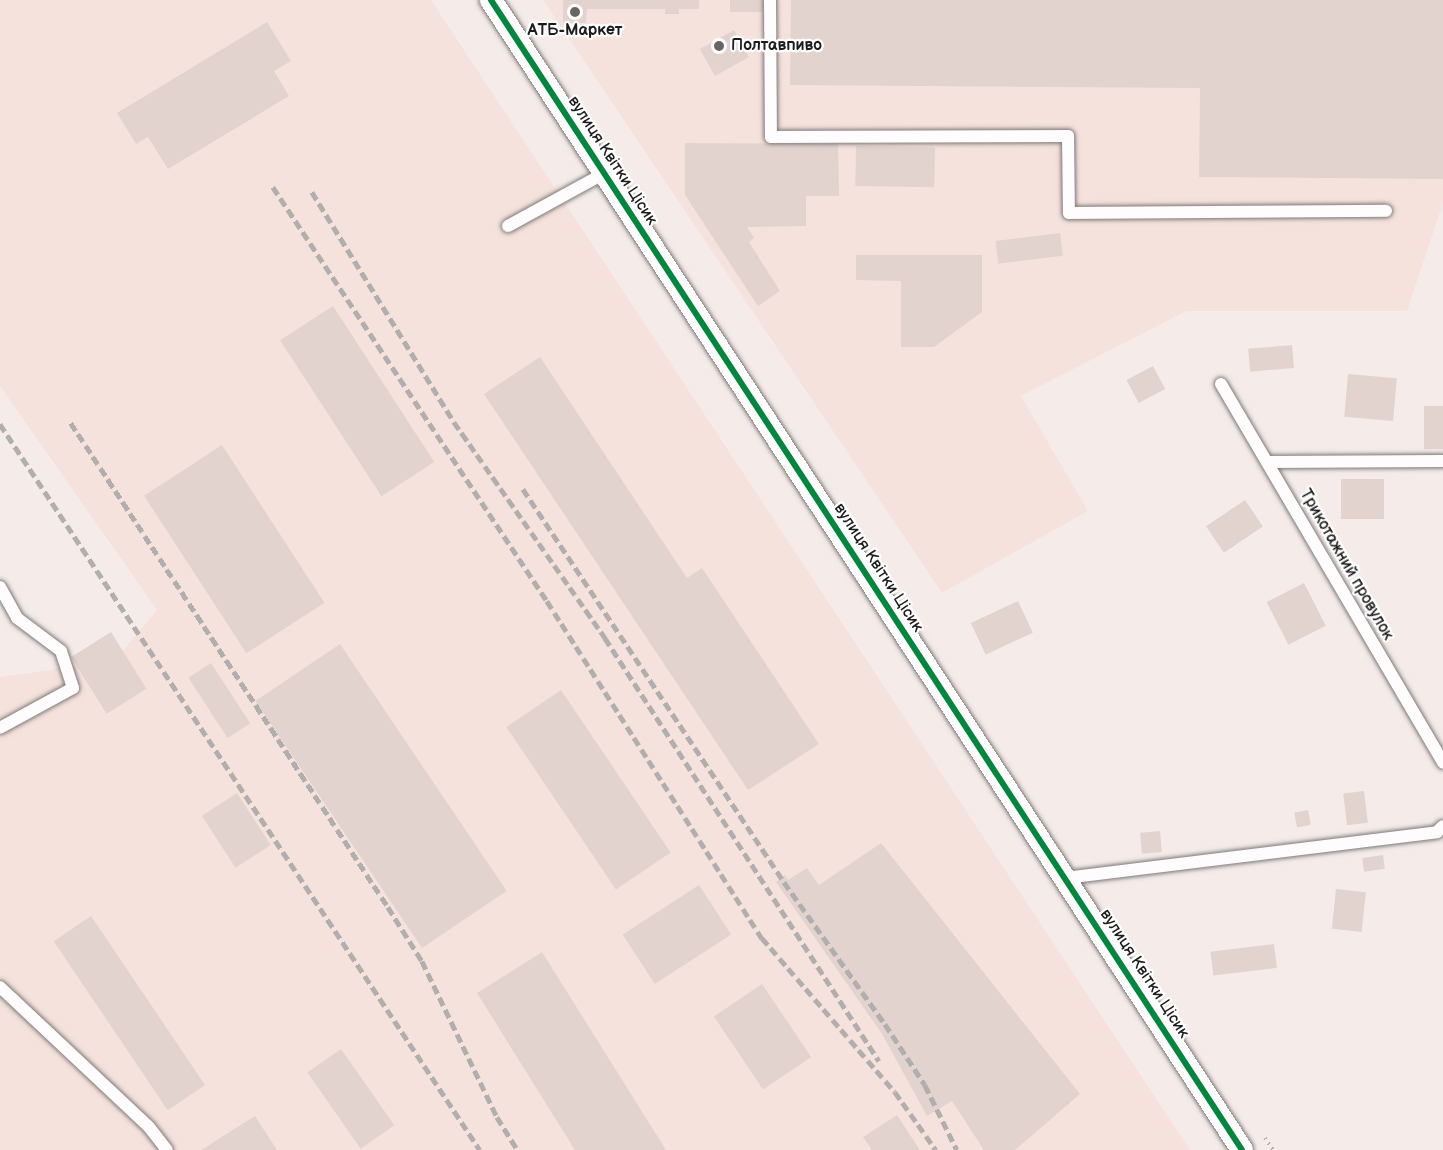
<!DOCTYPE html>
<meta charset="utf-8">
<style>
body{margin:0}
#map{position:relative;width:1443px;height:1150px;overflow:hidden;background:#f5ecea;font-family:"Balsamiq Sans",sans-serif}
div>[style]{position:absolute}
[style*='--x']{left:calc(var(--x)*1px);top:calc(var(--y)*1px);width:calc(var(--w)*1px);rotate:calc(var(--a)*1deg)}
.built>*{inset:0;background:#f6e2dd}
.building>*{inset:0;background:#e2d3ce;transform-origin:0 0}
.path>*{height:4px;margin-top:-2px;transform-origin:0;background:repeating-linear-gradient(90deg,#b0afae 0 1.5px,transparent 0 6px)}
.roads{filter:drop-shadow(0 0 2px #7e7a79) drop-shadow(0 0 2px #7e7a79)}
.lane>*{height:12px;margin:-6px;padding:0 6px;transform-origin:6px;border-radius:6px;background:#fefcfc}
.street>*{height:22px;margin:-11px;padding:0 11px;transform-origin:11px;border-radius:11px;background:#fefcfc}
.rail>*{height:4.5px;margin-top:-2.25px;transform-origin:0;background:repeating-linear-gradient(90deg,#b0afae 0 9px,transparent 0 13.5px)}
.cycleway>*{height:6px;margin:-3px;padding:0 3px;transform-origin:3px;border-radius:3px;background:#00873e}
.dots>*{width:16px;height:16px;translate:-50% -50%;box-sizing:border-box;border:3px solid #fff;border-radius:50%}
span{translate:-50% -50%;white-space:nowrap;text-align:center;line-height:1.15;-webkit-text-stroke:4.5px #fff;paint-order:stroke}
.poi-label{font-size:16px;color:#1c1c1c;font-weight:700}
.left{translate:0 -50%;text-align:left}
.street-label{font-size:16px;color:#1c1c1c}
</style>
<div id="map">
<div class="built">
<div style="clip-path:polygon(0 0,431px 0,1190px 1150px,0 1150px,0 677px,114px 661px,157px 610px,0 386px)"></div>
<div style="clip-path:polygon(543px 0,1443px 0,1443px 203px,1407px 311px,1186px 311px,1021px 396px,1088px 511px,942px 593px)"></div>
</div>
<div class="building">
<div style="clip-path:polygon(563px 0,699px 0,699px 9px,679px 9px,679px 14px,665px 14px,665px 9px,587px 9px,586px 23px,563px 23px)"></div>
<div style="left:730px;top:0;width:33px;height:12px"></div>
<div style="clip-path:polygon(791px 0,1443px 0,1443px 179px,1199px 177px,1200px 88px,790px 85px)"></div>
<div style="clip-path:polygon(267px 22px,291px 61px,274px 71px,289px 96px,168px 169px,148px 137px,136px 144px,117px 113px)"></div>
<div style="left:734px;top:30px;width:31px;height:39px;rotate:61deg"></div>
<div style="clip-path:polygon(685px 143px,838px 144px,839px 196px,806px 196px,806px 226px,747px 227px,754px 238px,749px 242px,780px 291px,758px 306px,685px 195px)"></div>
<div style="left:856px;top:146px;width:79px;height:40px;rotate:1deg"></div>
<div style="left:1060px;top:233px;width:23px;height:65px;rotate:83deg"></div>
<div style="clip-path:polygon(856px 255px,982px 255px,982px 312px,934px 347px,901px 347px,901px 281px,856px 280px)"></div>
<div style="left:333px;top:306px;width:186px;height:63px;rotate:57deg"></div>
<div style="left:1292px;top:345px;width:23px;height:44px;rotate:85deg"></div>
<div style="clip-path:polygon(540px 357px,687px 578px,702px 568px,819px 744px,748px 790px,484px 394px)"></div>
<div style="left:1153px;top:366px;width:26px;height:30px;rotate:62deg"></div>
<div style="left:1348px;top:374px;width:49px;height:43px;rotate:5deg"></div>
<div style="left:1424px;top:406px;width:19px;height:43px"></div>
<div style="left:222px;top:445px;width:188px;height:93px;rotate:57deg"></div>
<div style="left:1341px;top:479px;width:43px;height:40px"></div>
<div style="left:1245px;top:500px;width:32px;height:47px;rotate:56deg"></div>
<div style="left:1304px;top:583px;width:48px;height:42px;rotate:63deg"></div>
<div style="left:1018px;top:601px;width:35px;height:52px;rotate:65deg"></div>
<div style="left:111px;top:632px;width:67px;height:47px;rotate:58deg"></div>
<div style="left:340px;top:644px;width:298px;height:102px;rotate:56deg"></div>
<div style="left:211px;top:663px;width:72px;height:27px;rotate:57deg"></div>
<div style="left:561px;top:690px;width:196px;height:66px;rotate:56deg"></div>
<div style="left:1364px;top:791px;width:32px;height:21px;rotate:83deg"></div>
<div style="left:237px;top:793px;width:62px;height:42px;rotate:57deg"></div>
<div style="left:1308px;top:810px;width:15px;height:14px;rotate:79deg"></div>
<div style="left:1160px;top:831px;width:21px;height:20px;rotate:85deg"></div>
<div style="clip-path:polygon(881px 843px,1080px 1094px,1015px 1150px,984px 1150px,952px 1101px,927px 1116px,882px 1034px,776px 882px,785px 875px,788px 880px,807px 868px,819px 885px)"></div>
<div style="left:1383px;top:855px;width:14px;height:21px;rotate:82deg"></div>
<div style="left:699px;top:885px;width:59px;height:91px;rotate:57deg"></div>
<div style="left:1336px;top:889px;width:30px;height:40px;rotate:6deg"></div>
<div style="left:91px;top:916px;width:204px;height:45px;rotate:56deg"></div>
<div style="left:1274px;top:944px;width:24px;height:64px;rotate:83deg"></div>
<div style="clip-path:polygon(542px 952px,666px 1150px,575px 1150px,477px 993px)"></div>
<div style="left:762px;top:984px;width:88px;height:58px;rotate:56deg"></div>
<div style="left:341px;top:1049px;width:93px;height:41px;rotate:55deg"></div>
<div style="clip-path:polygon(897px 1115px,920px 1150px,872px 1150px,863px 1137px)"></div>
<div style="clip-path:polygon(255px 1116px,277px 1150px,201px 1150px)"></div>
</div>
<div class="path">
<div style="--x:1265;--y:1138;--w:14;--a:56"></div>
</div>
<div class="roads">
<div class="lane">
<div style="--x:770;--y:0;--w:137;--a:89.6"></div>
<div style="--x:771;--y:137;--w:297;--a:-0.2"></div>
<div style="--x:1068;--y:136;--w:77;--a:89.3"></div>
<div style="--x:1069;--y:213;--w:317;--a:-0.4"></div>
<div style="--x:508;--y:226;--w:111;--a:-28.7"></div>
<div style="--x:1221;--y:384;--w:439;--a:59.6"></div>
<div style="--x:1267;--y:462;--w:176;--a:-0.3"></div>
<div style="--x:0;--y:587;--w:35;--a:61"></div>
<div style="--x:17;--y:618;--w:55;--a:36.9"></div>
<div style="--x:61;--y:651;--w:39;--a:72"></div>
<div style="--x:73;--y:688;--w:83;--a:151.3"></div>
<div style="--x:1065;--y:878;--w:375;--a:-7"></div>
<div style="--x:1437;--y:832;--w:8;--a:-45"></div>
<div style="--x:0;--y:987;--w:204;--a:43.2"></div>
<div style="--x:149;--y:1127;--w:29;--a:52"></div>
</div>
<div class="street">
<div style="--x:491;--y:0;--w:1373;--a:56.85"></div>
</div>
</div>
<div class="rail">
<div style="--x:273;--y:187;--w:496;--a:56.5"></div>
<div style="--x:547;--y:601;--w:400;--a:57.5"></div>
<div style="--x:762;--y:938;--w:203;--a:49.2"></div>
<div style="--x:895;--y:1092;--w:71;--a:54.7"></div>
<div style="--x:312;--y:192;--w:270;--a:58.3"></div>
<div style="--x:454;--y:422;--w:264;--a:55"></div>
<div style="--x:605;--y:638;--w:504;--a:57.07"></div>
<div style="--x:71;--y:423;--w:579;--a:56.78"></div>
<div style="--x:388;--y:907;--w:64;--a:57.8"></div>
<div style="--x:422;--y:961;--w:173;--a:64.3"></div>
<div style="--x:497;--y:1117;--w:39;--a:58"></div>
<div style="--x:0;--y:424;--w:870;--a:56.53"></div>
<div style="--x:523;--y:489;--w:472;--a:56.4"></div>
<div style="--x:784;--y:882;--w:174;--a:54.6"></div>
<div style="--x:885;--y:1024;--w:73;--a:56.7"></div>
<div style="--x:925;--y:1085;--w:72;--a:63.8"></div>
</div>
<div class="cycleway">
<div style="--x:491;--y:0;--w:1373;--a:56.85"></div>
</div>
<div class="dots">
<div style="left:575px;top:12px;background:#686564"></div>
<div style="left:719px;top:46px;background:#686564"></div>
</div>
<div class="poi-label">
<span style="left:575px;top:31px">АТБ-Маркет</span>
<span class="left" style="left:731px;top:46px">Полтавпиво</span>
</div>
<div class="street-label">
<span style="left:612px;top:161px;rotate:57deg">вулиця Квітки Цісик</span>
<span style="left:1346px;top:565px;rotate:60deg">Трикотажний провулок</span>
<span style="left:878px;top:568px;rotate:57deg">вулиця Квітки Цісик</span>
<span style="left:1144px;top:974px;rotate:57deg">вулиця Квітки Цісик</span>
</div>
</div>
